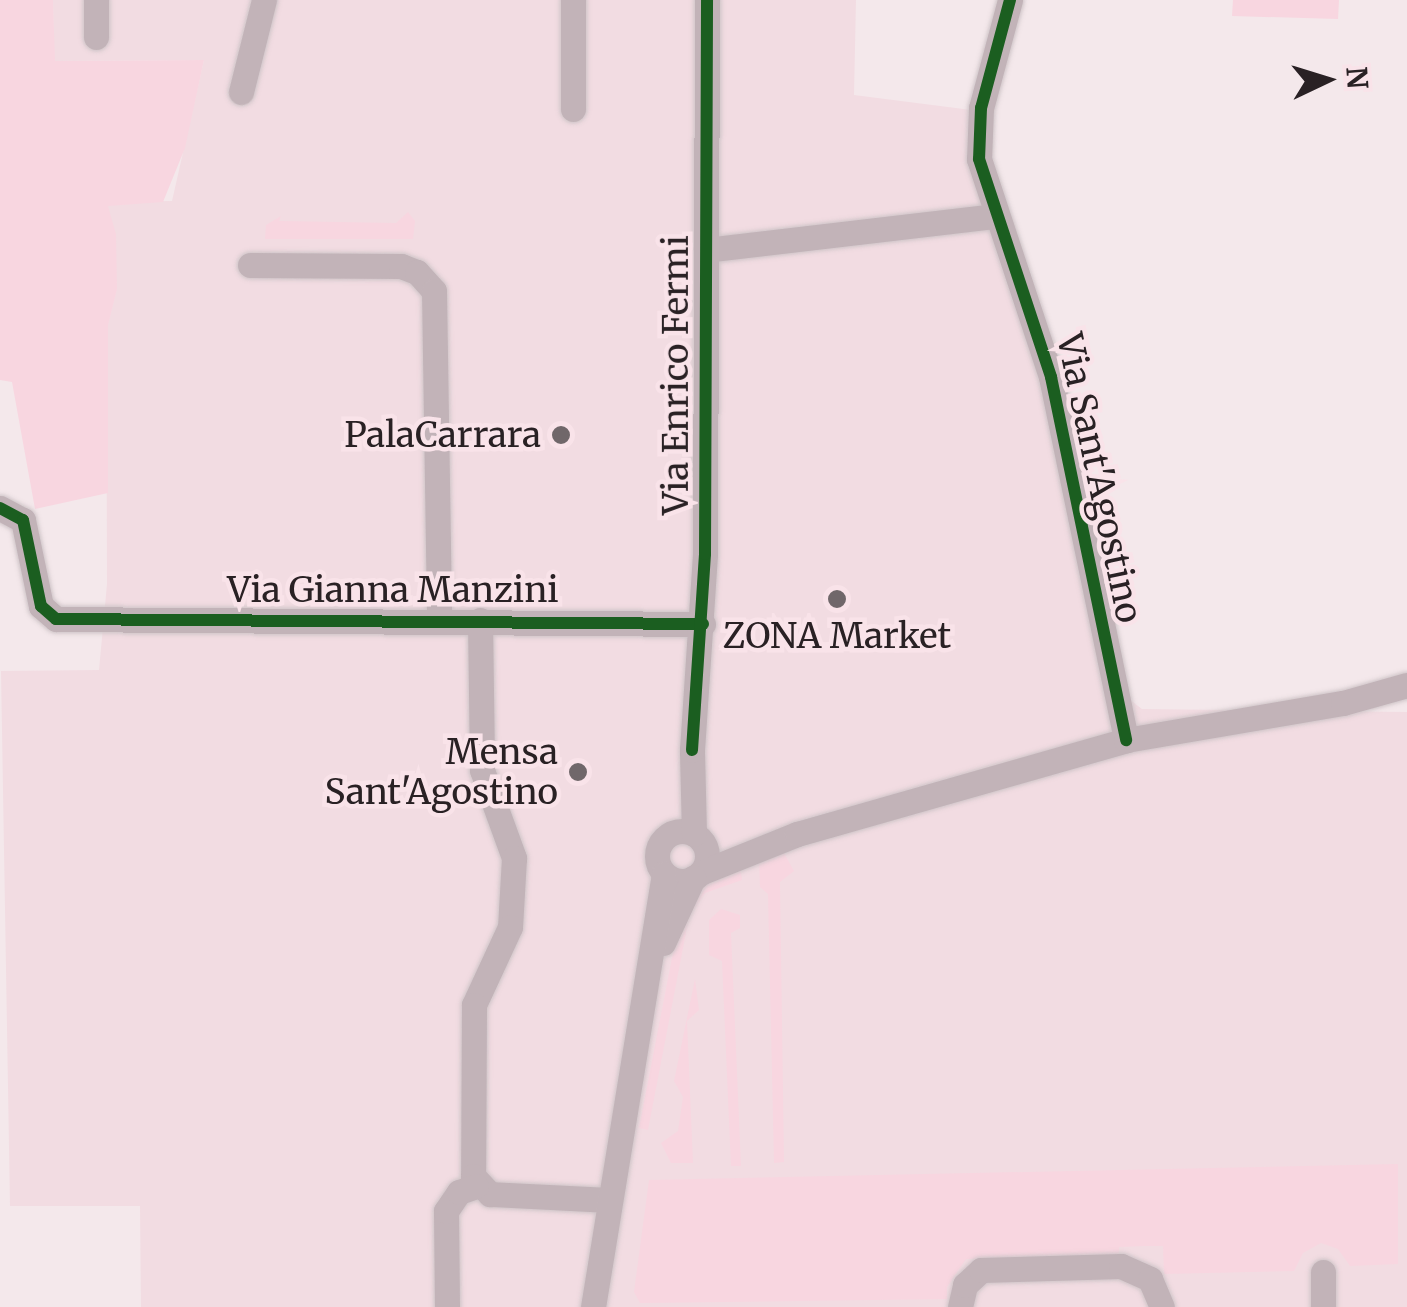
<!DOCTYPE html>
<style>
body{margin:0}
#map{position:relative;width:1407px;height:1307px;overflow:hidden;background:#f4e8eb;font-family:Merriweather,serif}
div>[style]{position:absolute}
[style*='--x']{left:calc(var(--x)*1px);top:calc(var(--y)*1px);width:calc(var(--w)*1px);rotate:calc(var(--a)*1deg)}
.built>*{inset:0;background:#f2dce2}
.green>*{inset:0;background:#f8d6e0}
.roads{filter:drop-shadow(0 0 2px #cfc5c8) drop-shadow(0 0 2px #cfc5c8)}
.minor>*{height:25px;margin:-12.5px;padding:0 12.5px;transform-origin:12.5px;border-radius:12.5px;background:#c2b3b8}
.minor>.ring{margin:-12.5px;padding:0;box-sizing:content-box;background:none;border:25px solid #c2b3b8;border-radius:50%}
.cycleway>*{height:12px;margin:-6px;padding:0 6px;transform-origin:6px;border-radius:6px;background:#1b5e20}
.dots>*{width:28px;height:28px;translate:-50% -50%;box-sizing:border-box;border:5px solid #f9e3e9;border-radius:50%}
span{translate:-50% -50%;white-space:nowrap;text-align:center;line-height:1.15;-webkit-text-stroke:9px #f9e3e9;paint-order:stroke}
.street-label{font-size:35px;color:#292124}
.poi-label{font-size:35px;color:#292124}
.right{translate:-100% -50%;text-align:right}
.north{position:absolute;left:1277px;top:30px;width:100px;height:100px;-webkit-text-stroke:8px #f9e3e9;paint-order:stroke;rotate:86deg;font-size:28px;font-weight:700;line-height:40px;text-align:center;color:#292124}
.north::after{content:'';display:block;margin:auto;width:35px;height:45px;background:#292124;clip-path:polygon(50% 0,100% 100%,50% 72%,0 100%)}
</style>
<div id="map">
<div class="built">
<div style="clip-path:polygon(53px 0,856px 0,854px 95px,987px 112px,986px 154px,1125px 696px,1142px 709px,1407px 712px,1407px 1307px,141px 1307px,140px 1206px,10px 1206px,1px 671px,99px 670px,107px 584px,106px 202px,172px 201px,204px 60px,54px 61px)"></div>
</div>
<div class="green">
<div style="clip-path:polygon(0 0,53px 0,55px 61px,204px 60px,185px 148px,163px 202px,108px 206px,116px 234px,117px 289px,108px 325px,108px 493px,35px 509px,12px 382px,0 380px)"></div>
<div style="clip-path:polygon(1233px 0,1339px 0,1338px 19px,1232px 16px)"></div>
<div style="clip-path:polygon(408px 212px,415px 221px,413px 239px,265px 239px,266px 225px,281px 216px,279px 221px,396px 223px)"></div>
<div style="clip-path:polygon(784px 853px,794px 871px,780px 882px,784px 1162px,774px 1163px,768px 894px,760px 887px,759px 860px)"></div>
<div style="clip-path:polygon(740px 865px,742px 880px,705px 893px,689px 917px,648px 1130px,639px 1128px,678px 927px,700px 884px)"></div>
<div style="clip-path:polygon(721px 909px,740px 915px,740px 928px,731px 933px,741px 1166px,731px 1166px,722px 961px,709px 955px,709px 920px)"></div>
<div style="clip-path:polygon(695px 979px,699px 1010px,687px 1021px,693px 1163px,671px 1163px,661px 1143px,678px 1131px,683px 1097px,674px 1081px)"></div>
<div style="clip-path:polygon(1398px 1164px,1398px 1264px,1350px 1266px,1338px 1249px,1321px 1243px,1303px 1253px,1294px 1271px,1164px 1274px,1163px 1246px,1144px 1246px,1119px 1247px,1119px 1256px,966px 1259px,947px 1287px,947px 1299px,640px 1303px,634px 1292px,649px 1180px)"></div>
</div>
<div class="roads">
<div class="minor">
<div style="--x:1010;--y:0;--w:112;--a:105"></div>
<div style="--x:981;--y:108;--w:51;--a:92.2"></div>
<div style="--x:979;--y:159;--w:230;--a:71.7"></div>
<div style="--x:1051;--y:377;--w:371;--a:78.3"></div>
<div style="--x:96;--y:37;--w:37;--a:-90"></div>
<div style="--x:241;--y:92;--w:95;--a:-76"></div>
<div style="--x:573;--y:109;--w:109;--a:-90"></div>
<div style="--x:706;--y:250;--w:290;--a:-6.7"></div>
<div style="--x:250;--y:265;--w:151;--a:0.4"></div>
<div style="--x:401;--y:266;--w:17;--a:21"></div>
<div style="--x:417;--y:272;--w:25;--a:48"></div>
<div style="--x:434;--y:291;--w:328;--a:89.1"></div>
<div style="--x:0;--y:508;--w:26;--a:28"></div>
<div style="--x:23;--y:520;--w:88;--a:78.2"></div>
<div style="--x:41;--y:606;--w:20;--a:41"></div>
<div style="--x:56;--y:619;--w:647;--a:0.44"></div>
<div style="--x:480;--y:620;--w:150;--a:89.2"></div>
<div style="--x:482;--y:770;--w:94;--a:70"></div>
<div style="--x:514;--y:858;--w:69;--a:93.3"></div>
<div style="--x:510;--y:927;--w:86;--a:114.8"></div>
<div style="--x:474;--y:1005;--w:171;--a:90.3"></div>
<div style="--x:473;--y:1176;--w:25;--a:47"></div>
<div style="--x:490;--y:1194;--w:117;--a:2.9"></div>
<div class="ring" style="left:657px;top:831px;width:25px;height:25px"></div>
<div style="--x:694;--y:834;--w:84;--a:-91.4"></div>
<div style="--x:692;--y:750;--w:196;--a:-86.2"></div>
<div style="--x:705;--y:554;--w:554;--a:-89.79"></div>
<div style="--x:700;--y:873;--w:105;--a:-21.9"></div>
<div style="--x:797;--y:834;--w:342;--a:-15.9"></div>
<div style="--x:1126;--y:740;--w:220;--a:-9.7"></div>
<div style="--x:1343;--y:703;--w:66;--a:-15.7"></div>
<div style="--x:663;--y:943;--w:72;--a:-65.2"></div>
<div style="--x:1323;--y:1272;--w:35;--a:90"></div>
<div style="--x:447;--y:1307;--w:96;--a:-90.6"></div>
<div style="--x:446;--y:1211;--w:23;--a:-56"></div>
<div style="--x:459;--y:1192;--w:18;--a:-19"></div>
<div style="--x:593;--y:1307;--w:439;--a:-80.7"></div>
<div style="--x:960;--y:1307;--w:23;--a:-77"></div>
<div style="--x:965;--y:1285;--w:22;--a:-43"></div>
<div style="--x:981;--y:1270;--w:140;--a:-1.6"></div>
<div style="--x:1121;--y:1266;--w:32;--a:24"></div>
<div style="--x:1150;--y:1279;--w:30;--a:67"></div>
</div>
</div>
<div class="cycleway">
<div style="--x:1010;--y:0;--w:112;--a:105"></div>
<div style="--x:981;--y:108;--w:51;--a:92.2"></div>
<div style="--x:979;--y:159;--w:230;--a:71.7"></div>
<div style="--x:1051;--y:377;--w:371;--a:78.3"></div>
<div style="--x:0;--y:508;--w:26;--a:28"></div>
<div style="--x:23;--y:520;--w:88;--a:78.2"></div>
<div style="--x:41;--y:606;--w:20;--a:41"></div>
<div style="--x:56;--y:619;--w:647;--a:0.44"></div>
<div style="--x:692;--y:750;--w:196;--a:-86.2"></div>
<div style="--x:705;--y:554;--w:554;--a:-89.79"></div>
</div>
<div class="dots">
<div style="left:561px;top:435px;background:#70676a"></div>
<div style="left:837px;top:599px;background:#70676a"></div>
<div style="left:578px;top:772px;background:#70676a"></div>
</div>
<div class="street-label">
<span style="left:676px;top:375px;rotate:-90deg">Via Enrico Fermi</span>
<span style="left:1099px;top:478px;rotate:78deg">Via Sant'Agostino</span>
<span style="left:393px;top:590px">Via Gianna Manzini</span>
</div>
<div class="poi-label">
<span class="right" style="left:541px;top:435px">PalaCarrara</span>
<span style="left:837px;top:636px">ZONA Market</span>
<span class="right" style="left:558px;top:772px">Mensa<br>Sant'Agostino</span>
</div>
<div class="north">N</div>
</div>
